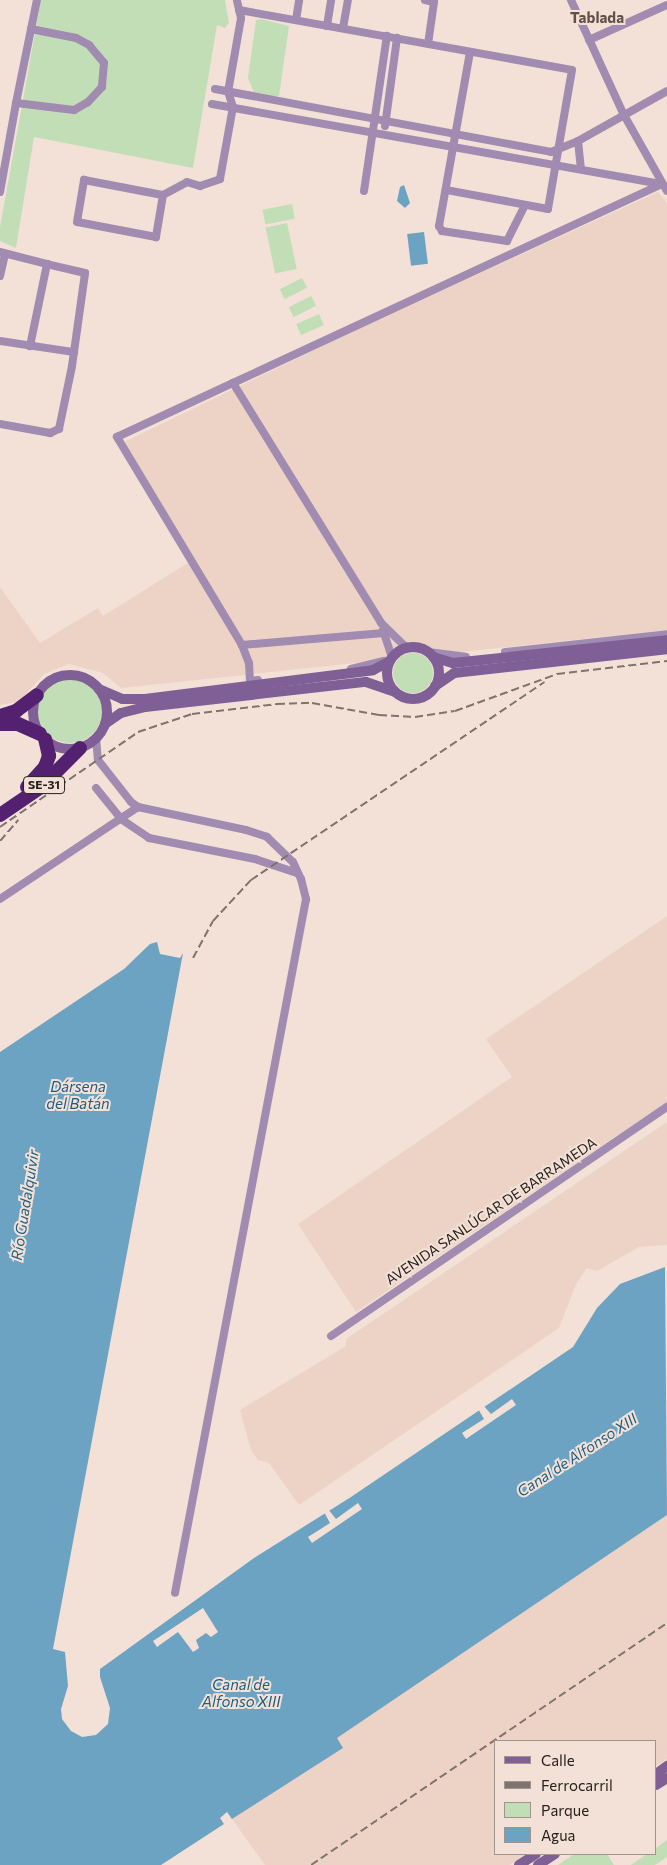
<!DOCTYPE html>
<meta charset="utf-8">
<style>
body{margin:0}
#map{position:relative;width:667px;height:1865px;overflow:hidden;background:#f3e1d7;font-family:Commissioner,sans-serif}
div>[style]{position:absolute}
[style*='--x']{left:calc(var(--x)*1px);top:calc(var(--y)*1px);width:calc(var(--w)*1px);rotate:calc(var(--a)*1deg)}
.built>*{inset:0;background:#ecd3c6}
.green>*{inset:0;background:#c2deb6;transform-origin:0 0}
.round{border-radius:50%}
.water>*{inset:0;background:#6ca2c2;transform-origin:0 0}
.pier>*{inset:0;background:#f3e1d7}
.street>*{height:8px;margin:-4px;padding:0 4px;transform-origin:4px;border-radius:4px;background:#a18bb1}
.secondary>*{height:10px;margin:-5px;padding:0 5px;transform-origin:5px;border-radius:5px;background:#7f5f96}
.secondary>.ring{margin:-5px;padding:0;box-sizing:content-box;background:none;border:10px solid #7f5f96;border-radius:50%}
.highway>*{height:14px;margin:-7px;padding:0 7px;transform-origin:7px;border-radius:7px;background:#532170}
.rail>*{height:2px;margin-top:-1px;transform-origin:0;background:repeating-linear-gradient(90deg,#7e736d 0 8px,transparent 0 12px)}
span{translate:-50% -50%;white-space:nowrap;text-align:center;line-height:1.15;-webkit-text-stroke:4px #f3e1d7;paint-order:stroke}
.shield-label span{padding:1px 4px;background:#f3e1d7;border:1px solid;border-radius:4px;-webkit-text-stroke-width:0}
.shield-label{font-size:12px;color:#26201c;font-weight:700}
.street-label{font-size:14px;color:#26201c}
.neighbourhood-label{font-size:15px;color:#5f5048;font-weight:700}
.water-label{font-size:15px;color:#1d5e7f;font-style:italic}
.legend{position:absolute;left:494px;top:1740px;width:162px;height:115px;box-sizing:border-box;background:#f3e1d7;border:1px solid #a1948c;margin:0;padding:6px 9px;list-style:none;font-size:15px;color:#26201c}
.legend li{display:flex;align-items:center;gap:10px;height:25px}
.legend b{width:25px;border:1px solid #a1948c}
</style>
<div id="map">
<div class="built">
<div style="clip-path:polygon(658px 192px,667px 203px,667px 630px,121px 688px,103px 673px,69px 664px,44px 674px,20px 701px,0 705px,0 587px,40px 643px,98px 608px,103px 616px,194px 559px,124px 442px,360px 328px)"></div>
<div style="clip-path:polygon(667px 916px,667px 1102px,356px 1312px,298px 1224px,512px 1077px,486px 1039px)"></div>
<div style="clip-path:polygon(667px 1122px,667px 1245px,639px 1247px,597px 1271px,587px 1268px,576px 1284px,559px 1328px,299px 1505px,269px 1463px,258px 1460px,251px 1450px,240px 1410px,346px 1346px,346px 1339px)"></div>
<div style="clip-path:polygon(667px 1515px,667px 1759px,656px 1766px,656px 1741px,496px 1741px,496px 1854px,526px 1854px,509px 1865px,265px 1865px,232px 1819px,343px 1748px,336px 1738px)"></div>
</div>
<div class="green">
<div style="clip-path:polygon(41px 0,225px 0,229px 23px,225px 28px,217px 25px,193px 168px,34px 137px,16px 248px,0 241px,0 227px)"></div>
<div style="clip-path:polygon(261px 19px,289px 26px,279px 96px,256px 97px,248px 78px,256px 20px)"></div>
<div style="left:292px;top:204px;width:15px;height:30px;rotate:79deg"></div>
<div style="left:287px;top:223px;width:47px;height:22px;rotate:78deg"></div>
<div style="left:302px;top:278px;width:11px;height:25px;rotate:63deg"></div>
<div style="left:311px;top:296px;width:11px;height:25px;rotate:63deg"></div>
<div style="left:319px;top:314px;width:12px;height:25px;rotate:66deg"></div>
<div class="round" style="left:393px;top:653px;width:40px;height:40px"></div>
<div class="round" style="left:38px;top:679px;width:64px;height:64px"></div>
<div style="clip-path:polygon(667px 1840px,667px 1857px,655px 1865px,631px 1865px,647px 1854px,656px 1854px,656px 1848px)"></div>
<div style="clip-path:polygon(574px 1854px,607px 1854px,614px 1865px,558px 1865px)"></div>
</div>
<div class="water">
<div style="clip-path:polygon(404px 185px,410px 203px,405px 208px,397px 201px,400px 187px)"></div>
<div style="left:424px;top:232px;width:32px;height:17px;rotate:83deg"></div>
<div style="clip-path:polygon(157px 942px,160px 954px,180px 958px,183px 953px,53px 1649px,65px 1652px,68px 1686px,61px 1709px,62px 1719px,71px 1731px,82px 1737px,96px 1735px,108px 1724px,110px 1708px,100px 1677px,100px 1669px,254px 1558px,351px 1497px,573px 1347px,597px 1308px,620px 1284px,665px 1267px,667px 1515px,337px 1738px,343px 1748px,232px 1819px,227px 1812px,220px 1818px,224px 1824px,161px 1865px,0 1865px,0 1052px,124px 969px,150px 944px)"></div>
</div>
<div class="pier">
<div style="clip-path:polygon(512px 1399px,516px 1405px,466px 1439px,462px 1433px,484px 1419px,477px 1407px,482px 1404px,491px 1414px)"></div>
<div style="clip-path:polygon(358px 1503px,362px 1509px,312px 1543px,308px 1537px,330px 1523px,324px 1512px,328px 1509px,336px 1519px)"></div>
<div style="clip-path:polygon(203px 1608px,218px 1632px,211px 1637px,206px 1633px,196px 1640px,199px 1648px,193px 1652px,178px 1632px,157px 1647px,153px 1641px)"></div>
</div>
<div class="street">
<div style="--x:425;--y:0;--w:9;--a:13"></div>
<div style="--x:434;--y:2;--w:42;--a:98.1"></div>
<div style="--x:571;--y:0;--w:127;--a:65.3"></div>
<div style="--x:624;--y:115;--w:87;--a:60.5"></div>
<div style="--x:239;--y:10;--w:338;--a:10.2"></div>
<div style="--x:572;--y:70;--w:141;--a:99.8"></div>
<div style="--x:548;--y:209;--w:104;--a:-169.4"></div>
<div style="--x:296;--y:20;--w:20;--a:-81"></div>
<div style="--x:327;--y:26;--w:26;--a:-81"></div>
<div style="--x:343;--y:28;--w:28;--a:-80"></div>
<div style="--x:31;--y:29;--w:46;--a:11.3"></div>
<div style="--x:76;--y:38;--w:15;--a:28"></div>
<div style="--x:89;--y:45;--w:23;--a:50"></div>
<div style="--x:104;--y:63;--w:24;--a:95"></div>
<div style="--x:102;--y:87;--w:21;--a:133"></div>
<div style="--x:88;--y:102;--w:16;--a:150"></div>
<div style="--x:74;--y:110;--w:58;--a:-173.1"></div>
<div style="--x:16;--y:103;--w:105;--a:-78.5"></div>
<div style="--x:589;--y:40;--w:85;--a:-24.2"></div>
<div style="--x:470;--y:52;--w:177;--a:100.1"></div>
<div style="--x:439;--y:226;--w:6;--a:59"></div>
<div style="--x:442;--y:231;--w:66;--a:8.7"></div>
<div style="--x:507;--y:241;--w:40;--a:-63.4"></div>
<div style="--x:215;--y:89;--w:342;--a:10.6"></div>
<div style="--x:551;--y:152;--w:29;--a:-22"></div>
<div style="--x:578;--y:141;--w:102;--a:-29.3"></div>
<div style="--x:212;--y:104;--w:456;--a:10.1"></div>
<div style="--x:385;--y:126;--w:89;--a:-82.2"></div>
<div style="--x:578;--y:141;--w:27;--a:84"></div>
<div style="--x:364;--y:191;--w:157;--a:-81.6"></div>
<div style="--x:0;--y:192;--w:90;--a:-79.8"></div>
<div style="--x:163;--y:195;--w:43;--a:99.5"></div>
<div style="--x:156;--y:237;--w:80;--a:-169.2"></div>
<div style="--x:77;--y:222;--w:43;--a:-80.5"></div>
<div style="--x:84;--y:180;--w:80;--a:10.8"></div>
<div style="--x:163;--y:195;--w:27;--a:-28"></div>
<div style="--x:187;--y:182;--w:14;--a:17"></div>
<div style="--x:200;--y:186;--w:21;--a:-19"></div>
<div style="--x:220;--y:179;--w:73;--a:-79.8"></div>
<div style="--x:233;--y:107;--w:16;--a:-108"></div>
<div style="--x:228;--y:92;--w:75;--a:-80"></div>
<div style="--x:241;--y:18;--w:18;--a:-103"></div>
<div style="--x:0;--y:252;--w:49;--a:14.3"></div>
<div style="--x:47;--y:264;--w:84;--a:101.7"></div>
<div style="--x:0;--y:276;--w:23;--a:-77"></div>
<div style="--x:0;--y:341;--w:75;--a:8.5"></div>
<div style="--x:233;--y:383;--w:472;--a:-24.9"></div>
<div style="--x:0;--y:424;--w:51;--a:10.2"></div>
<div style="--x:50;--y:433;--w:10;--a:-24"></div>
<div style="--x:59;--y:429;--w:64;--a:-78.3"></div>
<div style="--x:72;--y:366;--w:94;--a:-82"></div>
<div style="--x:85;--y:273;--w:39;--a:-167"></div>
<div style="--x:383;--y:630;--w:29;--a:72"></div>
<div style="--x:384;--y:633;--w:143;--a:175.2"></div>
<div style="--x:242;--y:645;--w:243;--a:-121"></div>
<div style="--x:117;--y:437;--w:128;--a:-25"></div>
<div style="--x:233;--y:383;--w:282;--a:58.3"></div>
<div style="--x:381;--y:623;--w:36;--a:44"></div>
<div style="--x:242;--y:645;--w:19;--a:69"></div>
<div style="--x:249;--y:663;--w:18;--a:87"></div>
<div style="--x:250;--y:681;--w:8;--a:-7"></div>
<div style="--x:428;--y:652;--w:38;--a:7"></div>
<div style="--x:505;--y:652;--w:163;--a:-6.3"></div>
<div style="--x:351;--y:669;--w:34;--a:-14"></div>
<div style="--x:96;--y:738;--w:22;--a:85"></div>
<div style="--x:98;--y:760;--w:53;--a:51.8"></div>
<div style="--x:131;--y:802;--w:9;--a:36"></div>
<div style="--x:138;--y:807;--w:110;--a:12"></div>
<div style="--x:246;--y:830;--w:22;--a:18"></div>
<div style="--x:267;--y:837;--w:36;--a:44"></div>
<div style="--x:293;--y:862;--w:19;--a:65"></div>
<div style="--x:301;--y:879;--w:21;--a:76"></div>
<div style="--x:306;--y:899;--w:706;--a:100.69"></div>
<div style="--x:96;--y:788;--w:40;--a:51"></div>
<div style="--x:121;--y:819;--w:34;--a:34"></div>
<div style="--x:149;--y:838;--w:108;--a:11.2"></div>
<div style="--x:255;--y:859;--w:44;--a:18.4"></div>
<div style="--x:0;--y:899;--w:166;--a:-33.7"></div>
<div style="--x:331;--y:1336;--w:407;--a:-34.3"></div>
</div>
<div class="secondary">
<div class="ring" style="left:387px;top:647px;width:42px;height:42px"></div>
<div style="--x:433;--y:657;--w:21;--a:17"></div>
<div style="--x:453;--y:663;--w:215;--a:-6.1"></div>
<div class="ring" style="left:33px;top:675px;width:64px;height:64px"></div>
<div style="--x:435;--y:686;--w:23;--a:-34"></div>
<div style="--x:454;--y:673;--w:214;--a:-6.4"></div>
<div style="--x:99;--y:689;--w:25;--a:23"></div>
<div style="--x:122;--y:699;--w:23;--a:0"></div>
<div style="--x:145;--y:699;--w:230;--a:-7.2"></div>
<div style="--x:373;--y:670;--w:18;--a:-27"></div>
<div style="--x:105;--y:724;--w:19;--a:-35"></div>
<div style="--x:121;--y:713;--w:25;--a:-14"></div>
<div style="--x:145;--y:707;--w:222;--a:-6.5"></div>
<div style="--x:366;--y:682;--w:31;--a:19"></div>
<div style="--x:656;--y:1774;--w:14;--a:-36"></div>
<div style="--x:656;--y:1785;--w:13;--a:-32"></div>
<div style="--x:519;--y:1865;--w:20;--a:-33"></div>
<div style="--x:538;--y:1865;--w:20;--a:-33"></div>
</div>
<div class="highway">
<div style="--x:0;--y:716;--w:17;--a:-17"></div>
<div style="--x:16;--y:711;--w:26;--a:-37"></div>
<div style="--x:0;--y:724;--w:18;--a:0"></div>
<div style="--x:18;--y:724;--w:24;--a:24"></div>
<div style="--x:27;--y:787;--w:27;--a:-48"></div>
<div style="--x:45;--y:767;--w:12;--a:-70"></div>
<div style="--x:49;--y:756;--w:17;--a:-103"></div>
<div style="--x:0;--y:815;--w:50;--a:-34.3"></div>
<div style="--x:41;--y:787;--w:55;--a:-45"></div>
</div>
<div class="rail">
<div style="--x:0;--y:827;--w:168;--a:-34.5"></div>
<div style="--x:138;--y:732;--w:57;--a:-18.4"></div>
<div style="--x:192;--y:714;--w:86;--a:-6.7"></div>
<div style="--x:277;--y:704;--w:35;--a:-2"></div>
<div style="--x:312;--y:703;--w:68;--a:10.2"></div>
<div style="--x:379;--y:715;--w:36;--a:3"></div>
<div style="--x:415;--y:717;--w:40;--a:-8.5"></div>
<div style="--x:455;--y:711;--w:109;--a:-19.9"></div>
<div style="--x:557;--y:674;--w:111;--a:-6.7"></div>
<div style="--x:0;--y:841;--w:28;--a:-49"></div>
<div style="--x:193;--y:958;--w:42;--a:-61.6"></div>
<div style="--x:213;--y:921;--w:56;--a:-47.2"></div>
<div style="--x:251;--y:880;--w:354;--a:-34"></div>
<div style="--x:311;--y:1865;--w:430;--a:-34.2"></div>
</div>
<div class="shield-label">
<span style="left:44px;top:785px">SE-31</span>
</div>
<div class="street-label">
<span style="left:491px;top:1211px;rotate:-34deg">AVENIDA SANLÚCAR DE BARRAMEDA</span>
</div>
<div class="neighbourhood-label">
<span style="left:597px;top:18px">Tablada</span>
</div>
<div class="water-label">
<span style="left:78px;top:1095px">Dársena<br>del Batán</span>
<span style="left:25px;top:1205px;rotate:-81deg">Río Guadalquivir</span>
<span style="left:577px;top:1455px;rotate:-33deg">Canal de Alfonso XIII</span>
<span style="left:241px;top:1693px">Canal de<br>Alfonso XIII</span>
</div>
<ul class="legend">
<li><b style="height:6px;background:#7f5f96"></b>Calle</li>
<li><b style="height:6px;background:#7e736d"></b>Ferrocarril</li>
<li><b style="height:14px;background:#c2deb6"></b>Parque</li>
<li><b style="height:14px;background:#6ca2c2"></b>Agua</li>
</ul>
</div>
